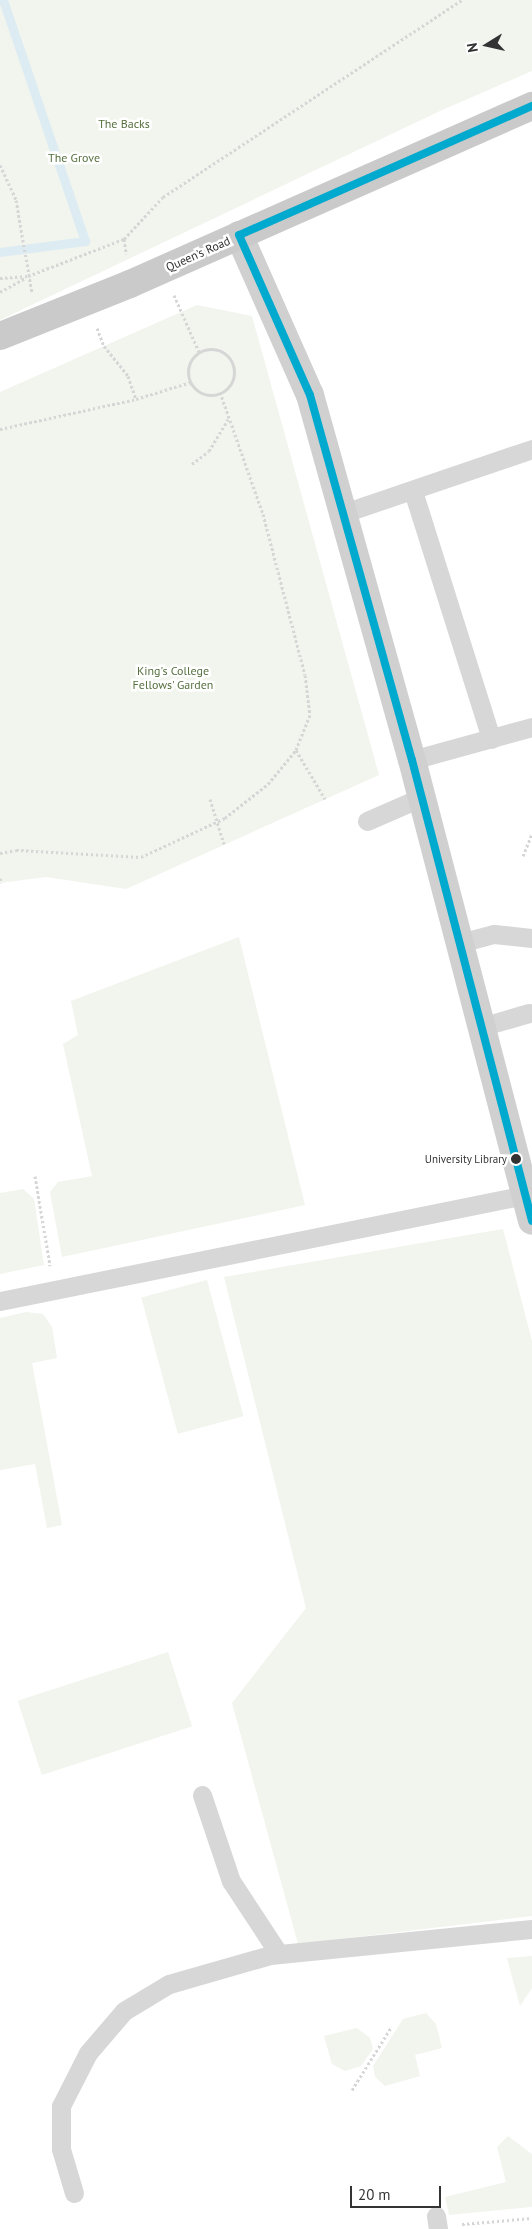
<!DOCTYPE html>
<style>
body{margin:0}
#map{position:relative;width:532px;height:2229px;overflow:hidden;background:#fff;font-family:"PT Sans",sans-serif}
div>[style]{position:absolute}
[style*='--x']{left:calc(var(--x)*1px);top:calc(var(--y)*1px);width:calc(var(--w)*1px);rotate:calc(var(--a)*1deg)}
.green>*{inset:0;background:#f1f5ed;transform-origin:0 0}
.stream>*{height:9px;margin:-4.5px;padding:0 4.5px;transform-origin:4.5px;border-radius:4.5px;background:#ddebf3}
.path>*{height:3px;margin-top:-1.5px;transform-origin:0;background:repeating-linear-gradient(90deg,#d6d6d6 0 2.5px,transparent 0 5px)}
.path>.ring{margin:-1.5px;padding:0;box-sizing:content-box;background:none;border:3px solid #d6d6d6;border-radius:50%}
.lane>*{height:19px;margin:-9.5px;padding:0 9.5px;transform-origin:9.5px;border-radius:9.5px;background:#d7d7d7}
.secondary>*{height:28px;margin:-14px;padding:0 14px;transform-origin:14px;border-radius:14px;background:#d0d0d0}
.primary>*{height:28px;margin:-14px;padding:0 14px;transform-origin:14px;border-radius:14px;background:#cacaca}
.bus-1>*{height:8px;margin:-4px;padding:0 4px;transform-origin:4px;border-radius:4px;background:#00a9ce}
.dots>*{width:14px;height:14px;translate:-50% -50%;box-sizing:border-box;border:2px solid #fff;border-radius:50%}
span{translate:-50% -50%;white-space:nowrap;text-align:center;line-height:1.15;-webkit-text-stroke:5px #fff;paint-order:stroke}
.bus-label{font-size:11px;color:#333}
.right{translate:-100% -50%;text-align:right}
.park-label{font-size:12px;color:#56703f}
.street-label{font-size:12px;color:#333}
.north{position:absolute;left:462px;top:20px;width:50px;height:50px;-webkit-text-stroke:4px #fff;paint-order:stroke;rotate:260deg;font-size:14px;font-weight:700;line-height:20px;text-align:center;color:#333}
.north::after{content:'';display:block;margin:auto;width:18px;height:22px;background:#333;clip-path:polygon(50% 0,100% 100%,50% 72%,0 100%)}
.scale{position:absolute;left:350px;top:2186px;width:91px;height:22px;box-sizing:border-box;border:2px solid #333;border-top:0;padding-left:6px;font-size:15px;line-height:18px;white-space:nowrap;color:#333;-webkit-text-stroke:4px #fff;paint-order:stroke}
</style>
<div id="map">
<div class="green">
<div style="clip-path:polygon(0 0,532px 0,532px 71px,440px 111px,0 320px)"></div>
<div style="clip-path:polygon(197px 305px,252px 316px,379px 775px,126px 889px,46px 877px,0 883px,0 392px)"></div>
<div style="clip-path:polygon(239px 937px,305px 1205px,62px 1257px,50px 1192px,58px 1182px,92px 1176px,63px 1044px,78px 1035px,71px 1001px)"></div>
<div style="clip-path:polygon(23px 1189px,34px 1199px,44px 1265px,0 1274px,0 1193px)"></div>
<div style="clip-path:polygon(503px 1229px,532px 1341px,532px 1916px,298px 1944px,232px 1703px,306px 1608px,224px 1277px)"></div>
<div style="left:207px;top:1280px;width:141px;height:68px;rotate:75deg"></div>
<div style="clip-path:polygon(26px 1312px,43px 1314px,52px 1327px,57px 1358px,32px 1363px,62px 1525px,47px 1528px,35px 1464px,0 1470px,0 1318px)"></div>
<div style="left:168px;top:1652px;width:78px;height:158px;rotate:72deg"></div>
<div style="clip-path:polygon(532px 1956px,532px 1988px,520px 2006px,507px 1958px)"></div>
<div style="clip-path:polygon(426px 2013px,436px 2024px,442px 2048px,415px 2055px,420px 2076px,385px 2086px,375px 2077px,373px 2066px,403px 2019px)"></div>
<div style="clip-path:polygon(357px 2028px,370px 2038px,373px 2049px,361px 2066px,345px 2071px,332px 2064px,324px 2036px)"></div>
<div style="clip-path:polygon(508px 2136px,532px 2154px,532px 2207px,449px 2215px,445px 2197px,506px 2182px,497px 2147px)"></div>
</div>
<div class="stream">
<div style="--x:0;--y:252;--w:86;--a:-7.4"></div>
<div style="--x:85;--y:241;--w:255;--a:-108.8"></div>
</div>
<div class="path">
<div style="--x:0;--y:165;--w:38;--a:65"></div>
<div style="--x:16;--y:200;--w:94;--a:80.2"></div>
<div style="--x:124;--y:239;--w:15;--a:82"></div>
<div style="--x:0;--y:278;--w:28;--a:-4"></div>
<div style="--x:28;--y:276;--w:103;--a:-21.1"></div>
<div style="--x:124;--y:239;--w:57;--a:-47.1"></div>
<div style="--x:163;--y:197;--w:358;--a:-33.4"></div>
<div style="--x:0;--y:292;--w:29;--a:-29"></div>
<div style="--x:174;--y:295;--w:62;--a:66.3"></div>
<div style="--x:97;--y:328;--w:19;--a:69"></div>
<div style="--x:104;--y:346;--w:38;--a:51"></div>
<div style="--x:128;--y:376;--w:24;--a:71"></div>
<div class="ring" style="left:188px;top:349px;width:43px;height:43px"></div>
<div style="--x:220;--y:392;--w:129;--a:70.6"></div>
<div style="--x:263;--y:514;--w:166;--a:75.4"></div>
<div style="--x:305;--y:675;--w:40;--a:82.9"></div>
<div style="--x:310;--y:715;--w:38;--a:112"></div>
<div style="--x:296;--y:750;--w:57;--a:59.4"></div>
<div style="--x:0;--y:429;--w:139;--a:-12.4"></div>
<div style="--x:136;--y:399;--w:58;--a:-17.2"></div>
<div style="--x:192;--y:464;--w:21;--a:-37"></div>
<div style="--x:209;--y:451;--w:37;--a:-59"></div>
<div style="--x:210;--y:799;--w:47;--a:72.7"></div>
<div style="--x:0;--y:853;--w:16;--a:-11"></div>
<div style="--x:16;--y:850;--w:125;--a:3.2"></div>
<div style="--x:141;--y:857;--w:93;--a:-24.9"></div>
<div style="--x:225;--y:818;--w:55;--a:-38.3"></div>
<div style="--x:268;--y:784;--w:44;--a:-50.5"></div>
<div style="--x:523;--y:856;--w:24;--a:-68"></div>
<div style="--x:0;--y:878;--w:5;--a:79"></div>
<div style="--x:35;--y:1176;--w:91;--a:80.5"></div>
<div style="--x:352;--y:2090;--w:75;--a:-58"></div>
<div style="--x:462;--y:2224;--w:70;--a:-4.9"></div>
</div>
<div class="lane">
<div style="--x:413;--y:491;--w:260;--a:72.5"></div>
<div style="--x:344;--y:513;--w:199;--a:-18.8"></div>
<div style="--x:412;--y:760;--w:124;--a:-15.4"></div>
<div style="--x:367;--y:821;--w:60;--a:-23.6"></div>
<div style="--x:460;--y:943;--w:35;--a:-15"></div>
<div style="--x:494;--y:934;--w:38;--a:6"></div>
<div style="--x:481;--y:1027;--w:50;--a:-16.3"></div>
<div style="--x:0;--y:1301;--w:536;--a:-11.41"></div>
<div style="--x:202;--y:1795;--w:91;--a:71.4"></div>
<div style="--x:231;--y:1881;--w:87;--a:56.7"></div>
<div style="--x:74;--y:2193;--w:46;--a:-106.5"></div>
<div style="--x:61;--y:2149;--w:43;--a:-90"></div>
<div style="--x:61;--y:2106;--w:59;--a:-63"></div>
<div style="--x:88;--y:2053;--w:55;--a:-49.4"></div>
<div style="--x:124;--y:2011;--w:52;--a:-31"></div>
<div style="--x:169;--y:1984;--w:105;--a:-16"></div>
<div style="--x:270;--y:1955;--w:263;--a:-5.7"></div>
<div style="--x:436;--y:2216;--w:13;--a:81"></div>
</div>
<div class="secondary">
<div style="--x:239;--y:235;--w:175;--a:66.1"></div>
<div style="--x:310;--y:395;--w:379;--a:74.4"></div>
<div style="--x:412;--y:760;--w:476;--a:75.4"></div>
</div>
<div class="primary">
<div style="--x:0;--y:336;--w:140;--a:-21.8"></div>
<div style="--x:130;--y:284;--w:440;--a:-23.9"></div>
</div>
<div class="bus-1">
<div style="--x:532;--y:106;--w:320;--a:156.2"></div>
<div style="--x:239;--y:235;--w:175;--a:66.1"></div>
<div style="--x:310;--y:395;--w:379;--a:74.4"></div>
<div style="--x:412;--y:760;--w:476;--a:75.4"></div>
</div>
<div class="dots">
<div style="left:516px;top:1159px;background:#333"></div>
</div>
<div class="bus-label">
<span class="right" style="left:507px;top:1159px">University Library</span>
</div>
<div class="park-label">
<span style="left:124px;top:124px">The Backs</span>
<span style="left:74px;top:158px">The Grove</span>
<span style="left:173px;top:678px">King's College<br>Fellows' Garden</span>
</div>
<div class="street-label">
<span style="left:198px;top:254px;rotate:-24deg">Queen's Road</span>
</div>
<div class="north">N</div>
<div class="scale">20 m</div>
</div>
